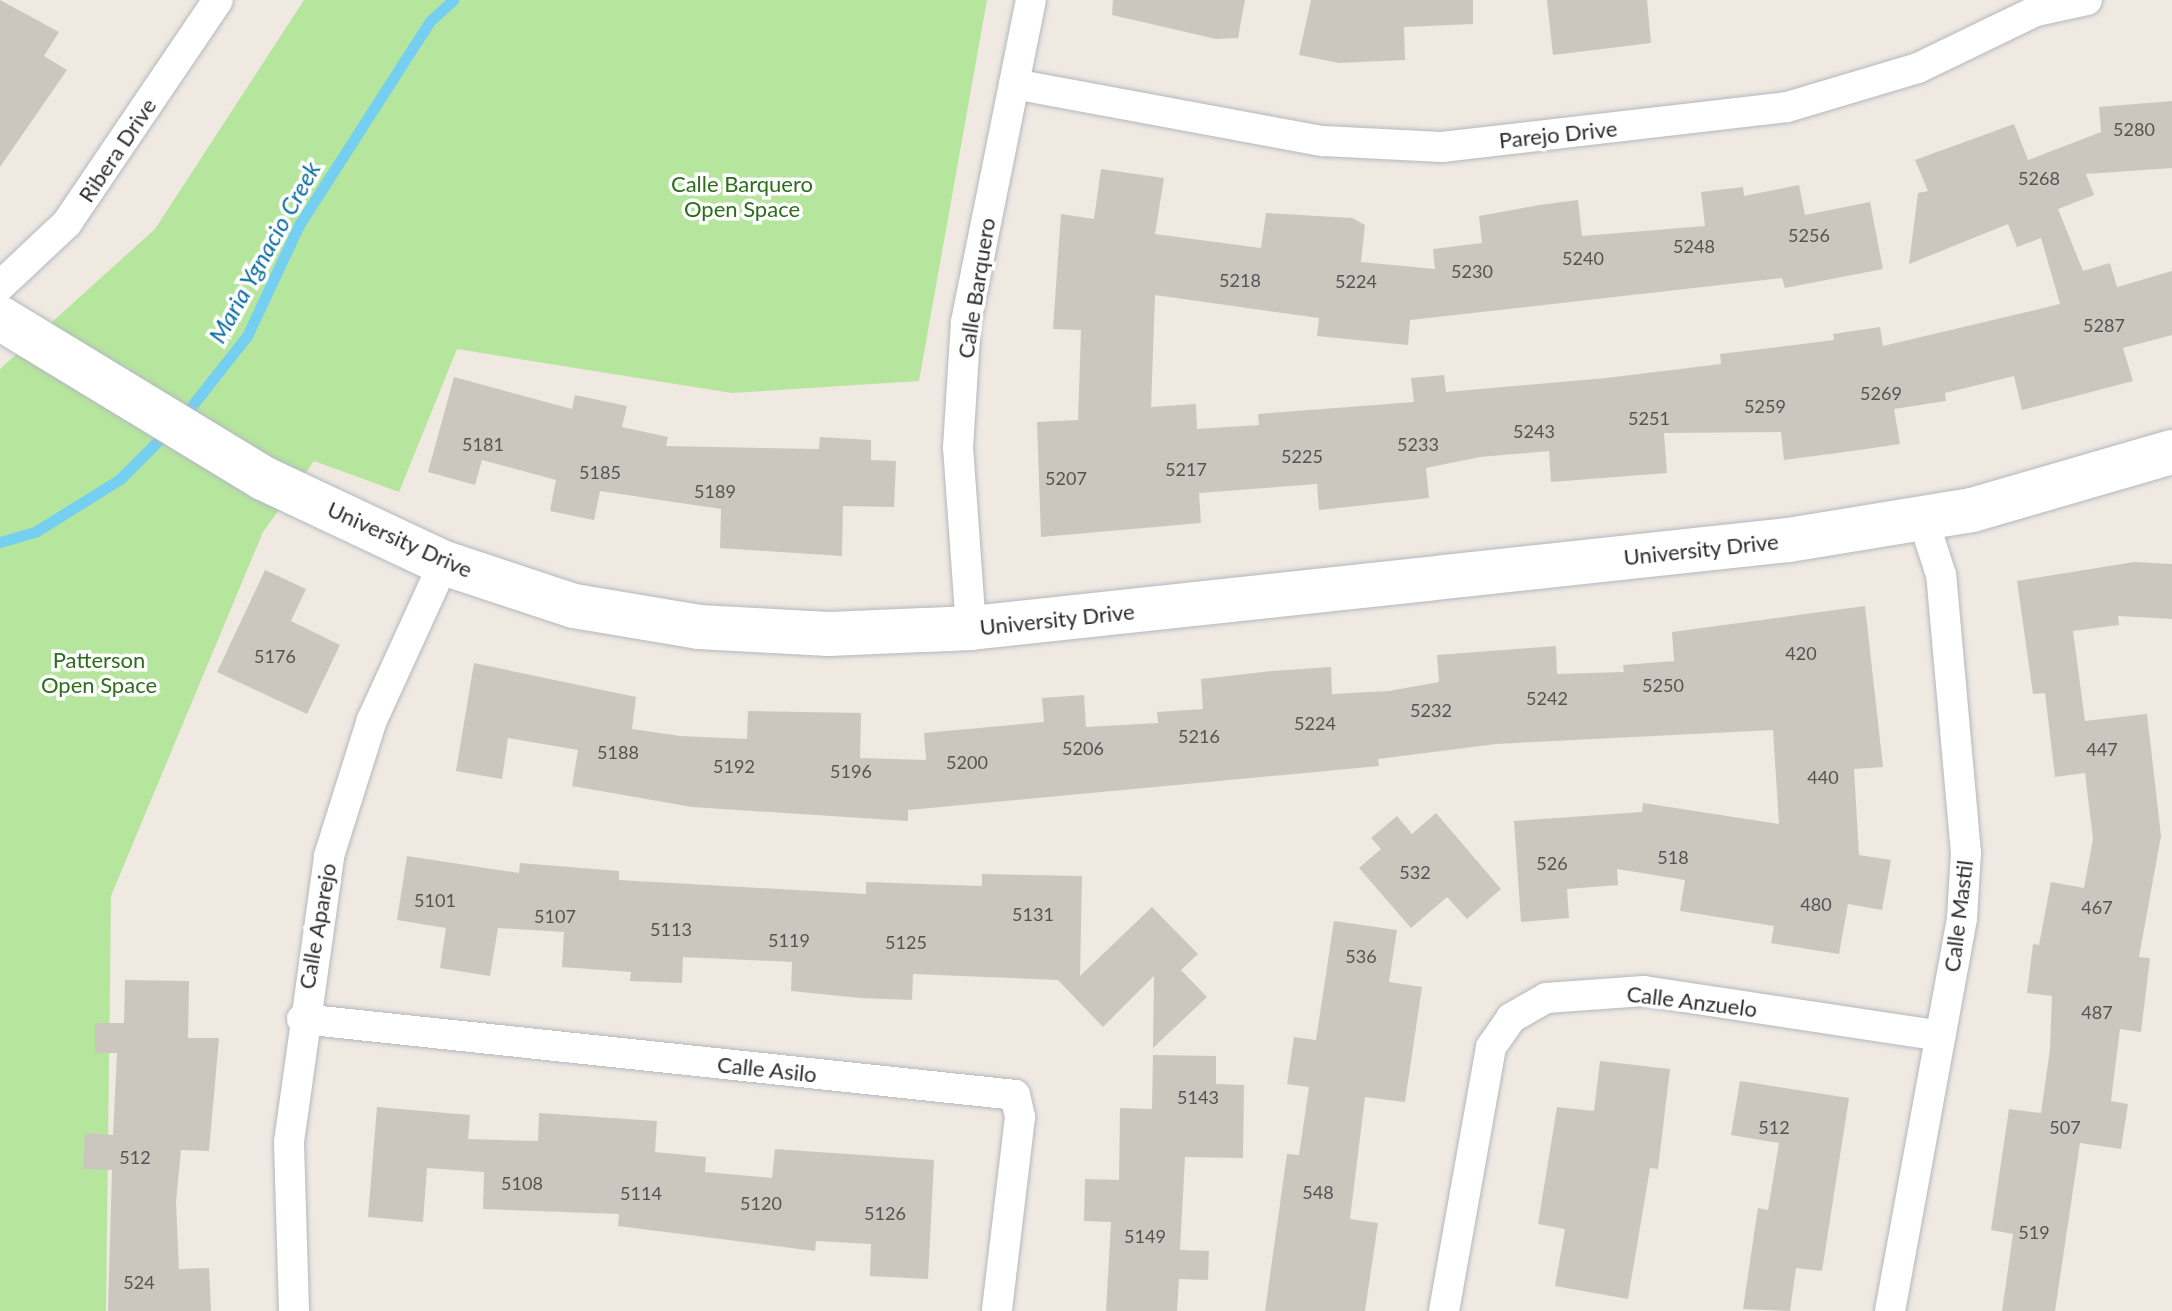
<!DOCTYPE html>
<style>
body{margin:0}
#map{position:relative;width:2172px;height:1311px;overflow:hidden;background:#efe9e1;font-family:Lato,sans-serif}
div>[style]{position:absolute}
[style*='--x']{left:calc(var(--x)*1px);top:calc(var(--y)*1px);width:calc(var(--w)*1px);rotate:calc(var(--a)*1deg)}
.green>*{inset:0;background:#b6e59e}
.stream>*{height:11px;margin:-5.5px;padding:0 5.5px;transform-origin:5.5px;border-radius:5.5px;background:#75cff0}
.building>*{inset:0;background:#cbc7bf}
.roads{filter:drop-shadow(0 0 2px #b4b7c1) drop-shadow(0 0 2px #b4b7c1)}
.street>*{height:30px;margin:-15px;padding:0 15px;transform-origin:15px;border-radius:15px;background:#fff}
.secondary>*{height:44px;margin:-22px;padding:0 22px;transform-origin:22px;border-radius:22px;background:#fff}
span{translate:-50% -50%;white-space:nowrap;text-align:center;line-height:1.15;-webkit-text-stroke:7px #fff;paint-order:stroke}
.number-label{font-size:18px;color:#555452}
.number-label span{-webkit-text-stroke-width:0}
.street-label{font-size:22px;color:#2e2e2e}
.park-label{font-size:22px;color:#2c6e1b}
.water-label{font-size:24px;color:#0d6fa3;font-style:italic}
</style>
<div id="map">
<div class="green">
<div style="clip-path:polygon(304px 0,987px 0,919px 381px,732px 393px,457px 349px,399px 492px,314px 461px,263px 532px,111px 896px,106px 1311px,0 1311px,0 369px,155px 229px)"></div>
</div>
<div class="stream">
<div style="--x:183;--y:417;--w:103;--a:-51.7"></div>
<div style="--x:247;--y:336;--w:123;--a:-64.9"></div>
<div style="--x:299;--y:225;--w:242;--a:-57.3"></div>
<div style="--x:430;--y:21;--w:31;--a:-42"></div>
<div style="--x:0;--y:542;--w:36;--a:-16"></div>
<div style="--x:35;--y:532;--w:100;--a:-31.9"></div>
<div style="--x:120;--y:479;--w:66;--a:-45"></div>
</div>
<div class="building">
<div style="clip-path:polygon(0 0,59px 32px,44px 56px,67px 70px,0 167px)"></div>
<div style="clip-path:polygon(1113px 0,1245px 0,1238px 38px,1216px 39px,1112px 15px)"></div>
<div style="clip-path:polygon(1311px 0,1473px 0,1473px 24px,1404px 27px,1405px 60px,1339px 63px,1299px 55px)"></div>
<div style="clip-path:polygon(1547px 0,1647px 0,1651px 43px,1553px 55px)"></div>
<div style="clip-path:polygon(2172px 101px,2172px 168px,2086px 174px,2094px 195px,2058px 209px,2083px 271px,2110px 263px,2117px 287px,2172px 271px,2172px 335px,2123px 348px,2133px 381px,2022px 410px,2014px 376px,1945px 393px,1946px 401px,1894px 409px,1900px 444px,1845px 452px,1784px 460px,1781px 432px,1664px 433px,1667px 473px,1551px 482px,1549px 451px,1480px 457px,1426px 468px,1429px 498px,1319px 510px,1317px 484px,1199px 493px,1201px 523px,1041px 537px,1037px 422px,1078px 420px,1081px 330px,1053px 329px,1061px 214px,1094px 219px,1101px 169px,1164px 178px,1155px 234px,1261px 248px,1266px 213px,1352px 218px,1365px 225px,1361px 262px,1435px 269px,1433px 249px,1482px 243px,1479px 216px,1539px 205px,1578px 200px,1582px 236px,1705px 226px,1701px 192px,1743px 187px,1744px 196px,1799px 185px,1805px 215px,1870px 202px,1883px 269px,1785px 288px,1782px 278px,1410px 320px,1408px 345px,1317px 336px,1319px 318px,1155px 295px,1151px 407px,1196px 404px,1197px 429px,1259px 425px,1258px 414px,1414px 402px,1411px 378px,1444px 375px,1446px 392px,1606px 378px,1721px 364px,1720px 354px,1834px 340px,1833px 334px,1880px 327px,1883px 346px,2060px 304px,2041px 238px,2017px 247px,2008px 224px,1909px 264px,1918px 193px,1928px 191px,1915px 160px,2014px 124px,2028px 160px,2101px 132px,2099px 107px)"></div>
<div style="clip-path:polygon(454px 377px,572px 409px,575px 395px,627px 406px,622px 427px,668px 437px,666px 446px,819px 449px,820px 437px,871px 440px,871px 460px,896px 461px,894px 507px,843px 506px,842px 556px,720px 548px,721px 509px,600px 491px,594px 520px,550px 511px,556px 480px,482px 460px,475px 485px,428px 472px)"></div>
<div style="clip-path:polygon(2134px 562px,2172px 564px,2172px 619px,2118px 616px,2119px 625px,2073px 631px,2085px 721px,2147px 714px,2161px 836px,2139px 957px,2150px 958px,2141px 1032px,2120px 1029px,2111px 1101px,2128px 1104px,2121px 1149px,2080px 1143px,2055px 1311px,2002px 1311px,2013px 1234px,1991px 1230px,2009px 1109px,2041px 1113px,2050px 1049px,2052px 996px,2027px 993px,2033px 944px,2039px 945px,2051px 882px,2084px 888px,2093px 839px,2085px 773px,2055px 777px,2045px 693px,2033px 694px,2017px 581px)"></div>
<div style="clip-path:polygon(265px 570px,306px 589px,291px 621px,340px 645px,307px 714px,217px 672px)"></div>
<div style="clip-path:polygon(1865px 606px,1883px 767px,1854px 769px,1859px 855px,1891px 860px,1882px 910px,1848px 904px,1839px 954px,1771px 943px,1774px 926px,1680px 911px,1685px 880px,1617px 869px,1618px 885px,1567px 889px,1569px 918px,1521px 922px,1514px 821px,1642px 812px,1643px 803px,1779px 824px,1773px 730px,1496px 744px,1378px 759px,1379px 766px,908px 810px,908px 821px,692px 807px,572px 786px,578px 750px,508px 738px,502px 779px,456px 771px,474px 663px,636px 697px,632px 729px,680px 736px,747px 739px,748px 711px,861px 713px,860px 758px,926px 760px,924px 733px,1044px 722px,1042px 698px,1084px 695px,1086px 727px,1158px 723px,1157px 712px,1203px 709px,1201px 679px,1272px 671px,1331px 667px,1332px 694px,1389px 691px,1439px 682px,1437px 655px,1556px 646px,1557px 674px,1624px 672px,1623px 665px,1674px 661px,1672px 632px)"></div>
<div style="clip-path:polygon(1436px 813px,1501px 889px,1467px 919px,1447px 897px,1411px 928px,1359px 868px,1381px 849px,1371px 838px,1397px 816px,1412px 834px)"></div>
<div style="clip-path:polygon(407px 856px,519px 873px,520px 863px,619px 871px,619px 880px,866px 894px,866px 882px,982px 886px,982px 874px,1082px 876px,1080px 976px,1152px 907px,1198px 954px,1181px 970px,1207px 997px,1153px 1048px,1154px 976px,1103px 1027px,1058px 980px,913px 974px,912px 1000px,861px 998px,791px 991px,792px 962px,683px 957px,682px 983px,630px 981px,631px 972px,562px 967px,564px 932px,498px 928px,490px 976px,440px 968px,446px 928px,397px 920px)"></div>
<div style="clip-path:polygon(1334px 921px,1397px 930px,1389px 982px,1422px 987px,1405px 1102px,1365px 1097px,1350px 1219px,1378px 1223px,1365px 1311px,1265px 1311px,1287px 1154px,1299px 1155px,1309px 1087px,1287px 1084px,1294px 1037px,1316px 1040px)"></div>
<div style="clip-path:polygon(125px 980px,189px 981px,188px 1038px,219px 1038px,209px 1151px,181px 1150px,176px 1202px,179px 1269px,209px 1268px,211px 1311px,108px 1311px,112px 1170px,83px 1169px,85px 1133px,113px 1135px,117px 1053px,95px 1053px,95px 1023px,124px 1023px)"></div>
<div style="clip-path:polygon(1153px 1055px,1216px 1056px,1216px 1084px,1244px 1085px,1243px 1158px,1185px 1157px,1180px 1250px,1209px 1251px,1208px 1280px,1179px 1279px,1177px 1311px,1106px 1311px,1111px 1222px,1084px 1221px,1085px 1179px,1119px 1180px,1120px 1108px,1152px 1109px)"></div>
<div style="clip-path:polygon(1600px 1061px,1670px 1069px,1658px 1169px,1650px 1168px,1628px 1299px,1555px 1286px,1565px 1229px,1538px 1224px,1557px 1107px,1594px 1111px)"></div>
<div style="clip-path:polygon(1740px 1081px,1849px 1098px,1822px 1271px,1796px 1268px,1790px 1311px,1743px 1309px,1758px 1208px,1768px 1210px,1779px 1143px,1731px 1135px)"></div>
<div style="clip-path:polygon(377px 1107px,470px 1115px,468px 1139px,538px 1141px,539px 1113px,657px 1121px,655px 1152px,706px 1157px,705px 1172px,772px 1178px,775px 1149px,934px 1160px,928px 1279px,870px 1276px,871px 1244px,816px 1241px,815px 1251px,618px 1226px,619px 1214px,483px 1209px,484px 1172px,427px 1168px,423px 1222px,368px 1217px)"></div>
</div>
<div class="roads">
<div class="street">
<div style="--x:1014;--y:84;--w:314;--a:10.5"></div>
<div style="--x:1323;--y:141;--w:119;--a:2.9"></div>
<div style="--x:1442;--y:147;--w:347;--a:-6.6"></div>
<div style="--x:1787;--y:107;--w:137;--a:-16.6"></div>
<div style="--x:1918;--y:68;--w:131;--a:-25.8"></div>
<div style="--x:2036;--y:11;--w:52;--a:-12.2"></div>
<div style="--x:0;--y:286;--w:92;--a:-43.2"></div>
<div style="--x:67;--y:223;--w:269;--a:-55.9"></div>
<div style="--x:971;--y:628;--w:180;--a:-94.1"></div>
<div style="--x:958;--y:448;--w:126;--a:-86.4"></div>
<div style="--x:966;--y:322;--w:328;--a:-78.6"></div>
<div style="--x:302;--y:1019;--w:717;--a:6.08"></div>
<div style="--x:1015;--y:1095;--w:23;--a:77"></div>
<div style="--x:1020;--y:1117;--w:195;--a:96.8"></div>
<div style="--x:294;--y:1311;--w:169;--a:-91.7"></div>
<div style="--x:289;--y:1142;--w:289;--a:-82"></div>
<div style="--x:329;--y:856;--w:143;--a:-72.5"></div>
<div style="--x:372;--y:720;--w:173;--a:-65.4"></div>
<div style="--x:1444;--y:1311;--w:268;--a:-79.9"></div>
<div style="--x:1491;--y:1047;--w:35;--a:-55"></div>
<div style="--x:1511;--y:1018;--w:40;--a:-29.7"></div>
<div style="--x:1546;--y:998;--w:98;--a:-4.1"></div>
<div style="--x:1644;--y:991;--w:300;--a:8.6"></div>
<div style="--x:1890;--y:1311;--w:400;--a:-79.6"></div>
<div style="--x:1962;--y:918;--w:65;--a:-86.5"></div>
<div style="--x:1966;--y:853;--w:279;--a:-95.1"></div>
<div style="--x:1941;--y:575;--w:59;--a:-107.8"></div>
</div>
<div class="secondary">
<div style="--x:0;--y:318;--w:308;--a:31.3"></div>
<div style="--x:263;--y:478;--w:200;--a:25.2"></div>
<div style="--x:444;--y:563;--w:137;--a:18.3"></div>
<div style="--x:574;--y:606;--w:127;--a:9.5"></div>
<div style="--x:699;--y:627;--w:130;--a:3.1"></div>
<div style="--x:829;--y:634;--w:142;--a:-2.4"></div>
<div style="--x:971;--y:628;--w:823;--a:-6.14"></div>
<div style="--x:1789;--y:540;--w:185;--a:-9.3"></div>
<div style="--x:1972;--y:510;--w:208;--a:-16.2"></div>
</div>
</div>
<div class="number-label">
<span style="left:2134px;top:129px">5280</span>
<span style="left:2039px;top:178px">5268</span>
<span style="left:1809px;top:235px">5256</span>
<span style="left:1694px;top:246px">5248</span>
<span style="left:1583px;top:258px">5240</span>
<span style="left:1472px;top:271px">5230</span>
<span style="left:1240px;top:280px">5218</span>
<span style="left:1356px;top:281px">5224</span>
<span style="left:2104px;top:325px">5287</span>
<span style="left:1881px;top:393px">5269</span>
<span style="left:1765px;top:406px">5259</span>
<span style="left:1649px;top:418px">5251</span>
<span style="left:1534px;top:431px">5243</span>
<span style="left:483px;top:444px">5181</span>
<span style="left:1418px;top:444px">5233</span>
<span style="left:1302px;top:456px">5225</span>
<span style="left:1186px;top:469px">5217</span>
<span style="left:600px;top:472px">5185</span>
<span style="left:1066px;top:478px">5207</span>
<span style="left:715px;top:491px">5189</span>
<span style="left:1801px;top:653px">420</span>
<span style="left:275px;top:656px">5176</span>
<span style="left:1663px;top:685px">5250</span>
<span style="left:1547px;top:698px">5242</span>
<span style="left:1431px;top:710px">5232</span>
<span style="left:1315px;top:723px">5224</span>
<span style="left:1199px;top:736px">5216</span>
<span style="left:1083px;top:748px">5206</span>
<span style="left:2102px;top:749px">447</span>
<span style="left:618px;top:752px">5188</span>
<span style="left:967px;top:762px">5200</span>
<span style="left:734px;top:766px">5192</span>
<span style="left:851px;top:771px">5196</span>
<span style="left:1823px;top:777px">440</span>
<span style="left:1673px;top:857px">518</span>
<span style="left:1552px;top:863px">526</span>
<span style="left:1415px;top:872px">532</span>
<span style="left:435px;top:900px">5101</span>
<span style="left:1816px;top:904px">480</span>
<span style="left:2097px;top:907px">467</span>
<span style="left:1033px;top:914px">5131</span>
<span style="left:555px;top:916px">5107</span>
<span style="left:671px;top:929px">5113</span>
<span style="left:789px;top:940px">5119</span>
<span style="left:906px;top:942px">5125</span>
<span style="left:1361px;top:956px">536</span>
<span style="left:2097px;top:1012px">487</span>
<span style="left:1198px;top:1097px">5143</span>
<span style="left:1774px;top:1127px">512</span>
<span style="left:2065px;top:1127px">507</span>
<span style="left:135px;top:1157px">512</span>
<span style="left:522px;top:1183px">5108</span>
<span style="left:1318px;top:1192px">548</span>
<span style="left:641px;top:1193px">5114</span>
<span style="left:761px;top:1203px">5120</span>
<span style="left:885px;top:1213px">5126</span>
<span style="left:2034px;top:1232px">519</span>
<span style="left:1145px;top:1236px">5149</span>
<span style="left:139px;top:1282px">524</span>
</div>
<div class="street-label">
<span style="left:1558px;top:134px;rotate:-6deg">Parejo Drive</span>
<span style="left:117px;top:150px;rotate:-56deg">Ribera Drive</span>
<span style="left:976px;top:288px;rotate:-81deg">Calle Barquero</span>
<span style="left:400px;top:539px;rotate:24deg">University Drive</span>
<span style="left:1701px;top:549px;rotate:-6deg">University Drive</span>
<span style="left:1057px;top:619px;rotate:-6deg">University Drive</span>
<span style="left:1958px;top:916px;rotate:-83deg">Calle Mastil</span>
<span style="left:317px;top:926px;rotate:-80deg">Calle Aparejo</span>
<span style="left:1692px;top:1001px;rotate:7deg">Calle Anzuelo</span>
<span style="left:767px;top:1069px;rotate:6deg">Calle Asilo</span>
</div>
<div class="park-label">
<span style="left:742px;top:196px">Calle Barquero<br>Open Space</span>
<span style="left:99px;top:672px">Patterson<br>Open Space</span>
</div>
<div class="water-label">
<span style="left:264px;top:252px;rotate:-61deg">Maria Ygnacio Creek</span>
</div>
</div>
